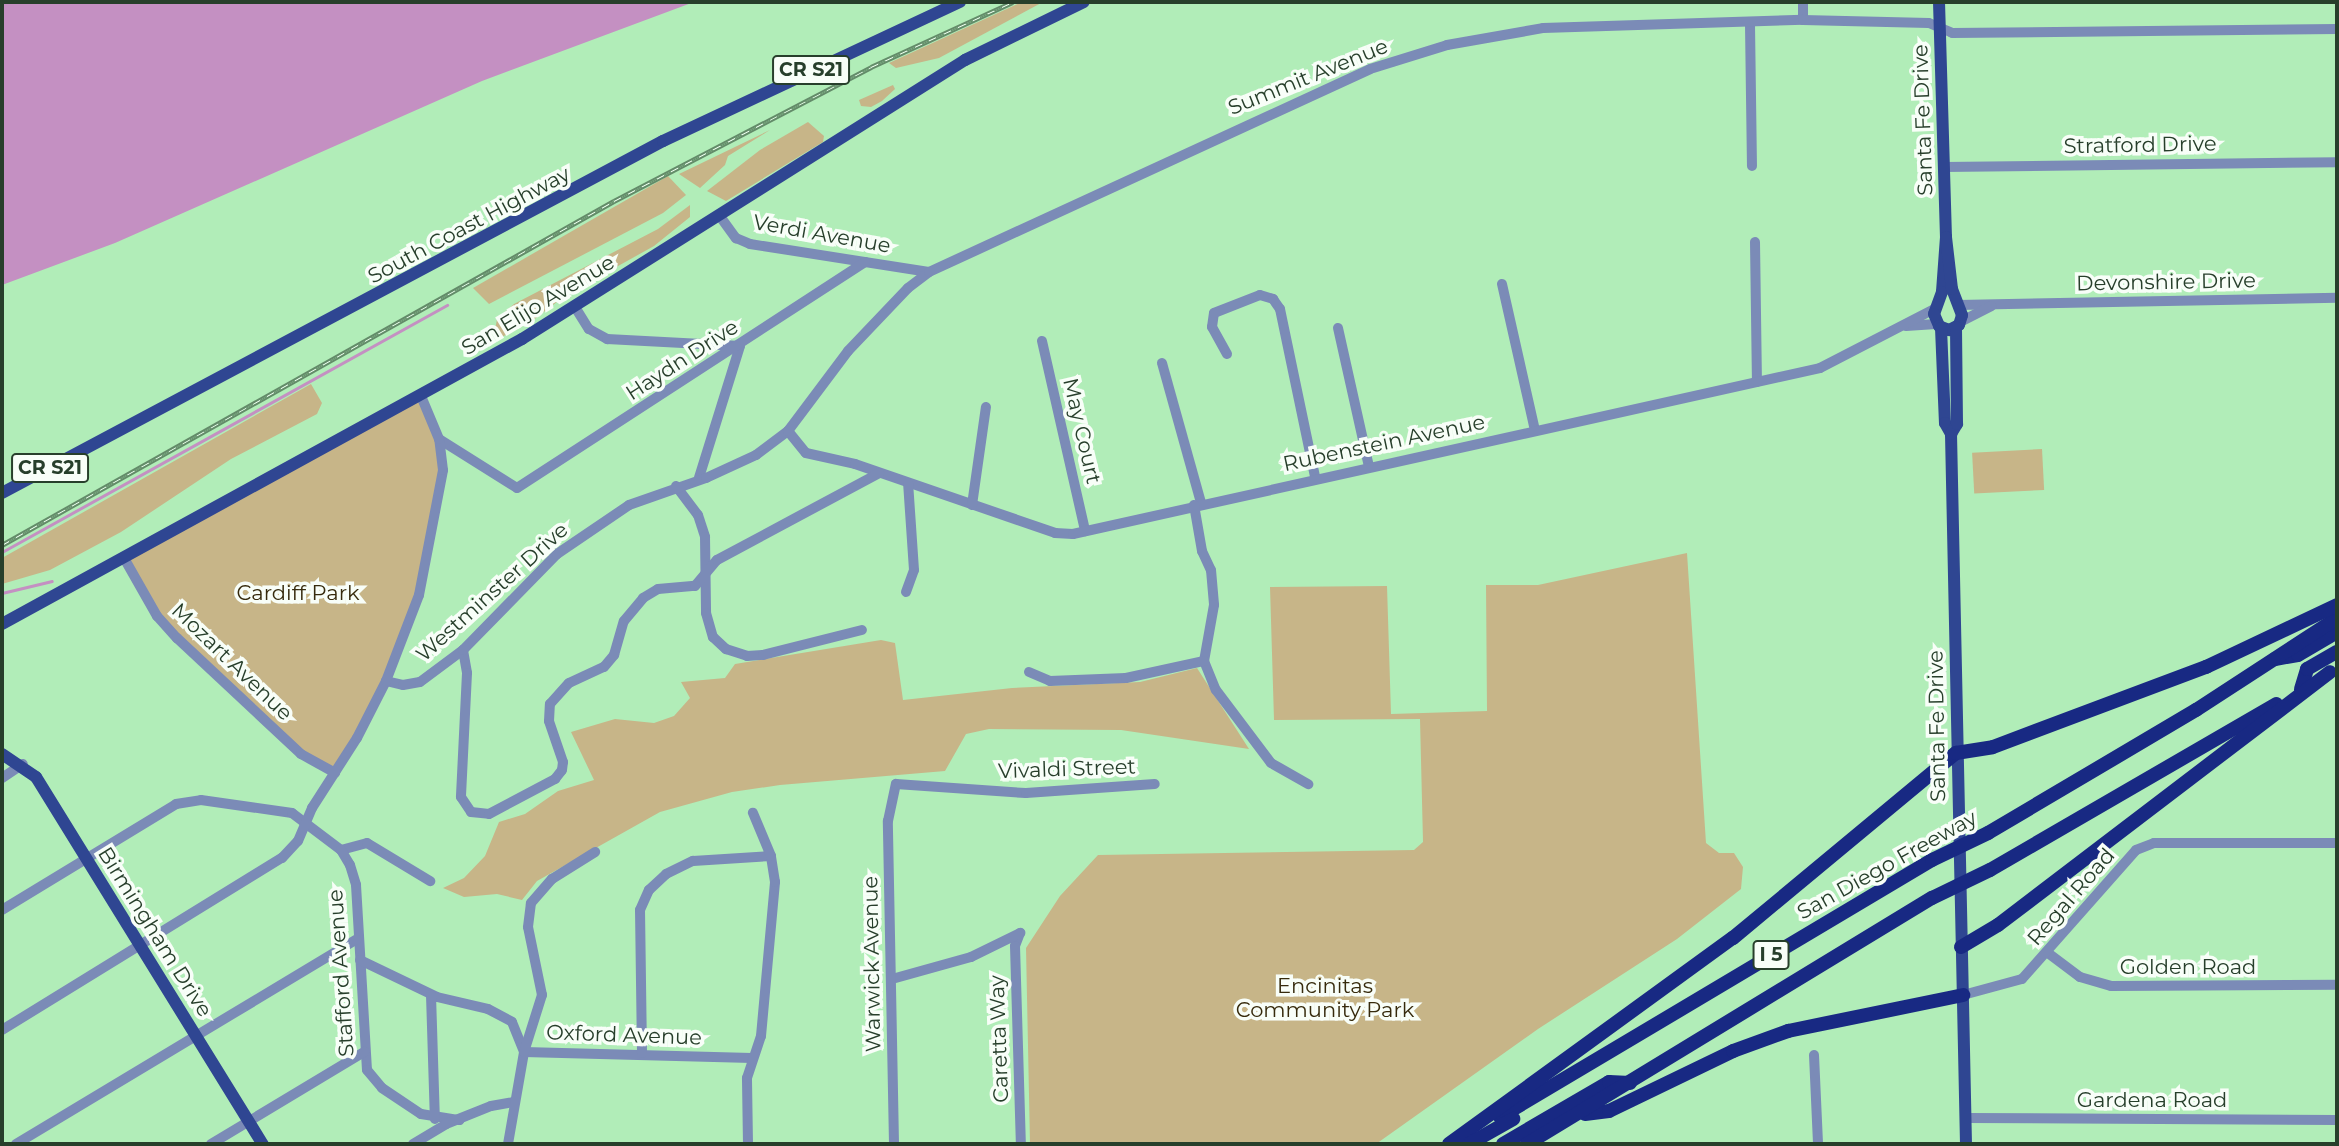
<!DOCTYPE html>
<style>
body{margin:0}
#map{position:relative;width:2339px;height:1146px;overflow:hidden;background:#b1edb8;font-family:Montserrat,sans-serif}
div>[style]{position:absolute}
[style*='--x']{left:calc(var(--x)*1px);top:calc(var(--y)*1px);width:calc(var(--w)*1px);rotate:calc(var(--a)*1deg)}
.green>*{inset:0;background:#c7b588;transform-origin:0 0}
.water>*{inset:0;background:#c490c2}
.stream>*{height:2.5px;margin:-1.25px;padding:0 1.25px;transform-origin:1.25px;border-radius:1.25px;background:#c490c2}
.minor>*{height:10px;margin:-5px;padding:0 5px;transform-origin:5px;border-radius:5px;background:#7b8bb7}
.major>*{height:12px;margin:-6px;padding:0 6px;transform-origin:6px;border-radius:6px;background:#2f4692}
.highway>*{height:14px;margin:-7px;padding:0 7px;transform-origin:7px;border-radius:7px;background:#182983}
.rail>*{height:5px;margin-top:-2.5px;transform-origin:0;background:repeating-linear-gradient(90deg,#f8fef8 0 8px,#638b69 0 16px);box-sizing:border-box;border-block:2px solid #638b69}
.highway-bridge>*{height:14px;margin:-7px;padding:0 7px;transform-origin:7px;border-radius:7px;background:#182983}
span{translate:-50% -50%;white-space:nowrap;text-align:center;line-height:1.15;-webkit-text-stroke:7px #f8fef8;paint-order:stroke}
.shield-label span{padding:2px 5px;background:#f8fef8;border:2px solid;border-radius:5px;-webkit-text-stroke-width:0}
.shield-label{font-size:19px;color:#273f2b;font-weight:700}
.street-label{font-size:21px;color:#273f2b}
.park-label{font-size:21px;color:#362a0c}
.frame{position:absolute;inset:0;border:4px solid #273f2b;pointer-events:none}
</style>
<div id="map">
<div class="green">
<div style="clip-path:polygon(1022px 2px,1043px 2px,939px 58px,896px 68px,889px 63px)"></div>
<div style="clip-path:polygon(893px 85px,895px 89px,882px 101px,871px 107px,861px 106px,859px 100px)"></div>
<div style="clip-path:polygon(808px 122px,824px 136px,823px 142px,726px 201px,707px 191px,760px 150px)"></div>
<div style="clip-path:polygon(770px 130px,728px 156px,725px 165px,700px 188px,679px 174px)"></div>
<div style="clip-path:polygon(668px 176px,686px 195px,663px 213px,489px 304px,473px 288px)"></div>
<div style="clip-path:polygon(690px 205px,690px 217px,654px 246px,566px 295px,532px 321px,500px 338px,494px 336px,497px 319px,514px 304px,658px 229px)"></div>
<div style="clip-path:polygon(311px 384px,322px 403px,317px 414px,231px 459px,121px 532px,50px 570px,2px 584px,2px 558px)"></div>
<div style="clip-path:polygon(420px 396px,442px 456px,432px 542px,399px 652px,335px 772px,317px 764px,177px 639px,124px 558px)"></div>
<div style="left:2042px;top:449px;width:41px;height:70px;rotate:87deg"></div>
<div style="clip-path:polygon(1687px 553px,1706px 843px,1719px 853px,1734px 853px,1743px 867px,1741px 889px,1677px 939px,1538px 1029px,1376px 1144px,1030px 1144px,1026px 948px,1060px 896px,1098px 855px,1414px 850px,1423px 842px,1420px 719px,1274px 720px,1270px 587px,1387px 586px,1391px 714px,1487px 711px,1486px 585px,1538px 585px)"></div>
<div style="clip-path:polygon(881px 640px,895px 643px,903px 700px,1012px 688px,1140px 682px,1197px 668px,1249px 749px,1121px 730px,989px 729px,966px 734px,945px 771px,780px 785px,732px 792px,660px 812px,537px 881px,522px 900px,497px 894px,464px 897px,443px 888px,464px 878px,485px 856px,499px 822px,525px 814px,558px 791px,594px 780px,571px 732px,615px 719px,654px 723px,674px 716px,690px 698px,681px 682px,725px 678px,735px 664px)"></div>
</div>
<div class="water">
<div style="clip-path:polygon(2px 2px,694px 2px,482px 81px,115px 243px,2px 285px)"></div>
</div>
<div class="stream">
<div style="--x:2;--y:552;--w:509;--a:-29.03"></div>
<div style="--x:2;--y:593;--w:51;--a:-13.5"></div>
</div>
<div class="minor">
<div style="--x:1803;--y:2;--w:18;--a:90"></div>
<div style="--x:1750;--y:25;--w:141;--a:89.2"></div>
<div style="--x:1944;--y:167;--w:393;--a:-0.7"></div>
<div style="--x:719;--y:215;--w:29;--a:54"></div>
<div style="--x:736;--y:238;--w:15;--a:23"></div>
<div style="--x:750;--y:244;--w:181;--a:8.9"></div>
<div style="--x:1755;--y:242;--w:140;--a:89.2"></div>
<div style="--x:1502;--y:284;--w:150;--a:77.3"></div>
<div style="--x:1958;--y:305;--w:379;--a:-1.1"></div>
<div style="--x:575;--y:307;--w:26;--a:58"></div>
<div style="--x:589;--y:329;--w:21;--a:29"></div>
<div style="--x:607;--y:339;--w:133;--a:3"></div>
<div style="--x:740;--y:346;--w:138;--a:107.3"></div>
<div style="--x:1962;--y:321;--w:33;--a:-27"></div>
<div style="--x:1906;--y:326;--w:30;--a:-4"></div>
<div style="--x:1338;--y:328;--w:142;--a:77.4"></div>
<div style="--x:1042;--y:341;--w:195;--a:77.2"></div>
<div style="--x:1227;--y:354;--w:31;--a:-119"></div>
<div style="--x:1212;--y:327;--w:14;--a:-82"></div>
<div style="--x:1214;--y:313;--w:49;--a:-21.4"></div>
<div style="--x:1260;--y:295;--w:14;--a:17"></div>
<div style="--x:1273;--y:299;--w:12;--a:55"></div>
<div style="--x:1280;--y:309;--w:172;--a:78.2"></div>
<div style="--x:1162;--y:363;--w:145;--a:74.4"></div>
<div style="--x:788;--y:431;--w:28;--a:51"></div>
<div style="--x:806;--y:453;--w:50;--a:12.7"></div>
<div style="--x:855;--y:464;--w:212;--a:19"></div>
<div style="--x:1055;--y:533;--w:18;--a:3"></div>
<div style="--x:1073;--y:534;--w:765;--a:-12.53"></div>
<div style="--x:1820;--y:368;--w:131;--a:-27.3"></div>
<div style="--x:439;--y:439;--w:92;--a:32.1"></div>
<div style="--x:517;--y:488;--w:415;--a:-33"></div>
<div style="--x:676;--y:486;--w:36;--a:53"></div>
<div style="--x:698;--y:515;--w:23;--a:72"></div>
<div style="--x:705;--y:537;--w:76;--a:89.2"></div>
<div style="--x:706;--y:613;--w:25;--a:74"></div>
<div style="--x:713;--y:637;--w:18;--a:43"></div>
<div style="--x:726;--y:649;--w:22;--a:18"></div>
<div style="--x:747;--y:656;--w:16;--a:-4"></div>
<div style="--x:763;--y:655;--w:102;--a:-14.2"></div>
<div style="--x:972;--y:505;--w:99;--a:-81.9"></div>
<div style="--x:1194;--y:505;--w:47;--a:80.1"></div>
<div style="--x:1202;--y:551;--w:21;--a:65"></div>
<div style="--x:1211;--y:570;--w:35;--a:85"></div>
<div style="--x:1214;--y:605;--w:57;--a:100.1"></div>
<div style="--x:1204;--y:661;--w:31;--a:68"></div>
<div style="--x:1216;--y:690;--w:91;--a:53"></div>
<div style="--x:1271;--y:763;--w:43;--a:29.6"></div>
<div style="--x:124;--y:558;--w:67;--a:60.4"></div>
<div style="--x:157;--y:616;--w:30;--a:48"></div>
<div style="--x:177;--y:638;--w:170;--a:43.1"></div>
<div style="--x:301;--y:754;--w:39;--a:29"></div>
<div style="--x:906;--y:592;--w:23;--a:-70"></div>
<div style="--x:914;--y:570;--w:87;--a:-93.9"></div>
<div style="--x:463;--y:650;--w:23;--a:80"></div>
<div style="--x:467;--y:673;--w:124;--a:92.8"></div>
<div style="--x:461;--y:797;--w:18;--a:56"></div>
<div style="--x:471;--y:812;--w:18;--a:6"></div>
<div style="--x:489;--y:814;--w:75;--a:-27.9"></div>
<div style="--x:555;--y:779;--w:11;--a:-52"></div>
<div style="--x:562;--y:770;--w:8;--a:-83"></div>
<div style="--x:563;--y:762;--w:43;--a:-108.9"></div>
<div style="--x:549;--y:721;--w:17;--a:-87"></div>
<div style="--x:550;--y:704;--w:28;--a:-48"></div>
<div style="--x:569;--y:683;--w:38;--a:-25"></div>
<div style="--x:604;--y:667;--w:16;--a:-50"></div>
<div style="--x:614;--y:655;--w:35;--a:-74"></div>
<div style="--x:624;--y:621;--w:30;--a:-50"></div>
<div style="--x:643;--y:598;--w:17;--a:-31"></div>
<div style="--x:658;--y:589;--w:37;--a:-5"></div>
<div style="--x:695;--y:586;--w:34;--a:-50"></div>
<div style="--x:717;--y:560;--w:184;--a:-28.2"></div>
<div style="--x:1029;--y:672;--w:23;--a:23"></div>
<div style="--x:1050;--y:681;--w:76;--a:-2.3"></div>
<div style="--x:1126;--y:678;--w:80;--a:-12.3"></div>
<div style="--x:386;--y:681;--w:17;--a:13"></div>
<div style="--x:403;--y:685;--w:17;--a:-10"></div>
<div style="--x:420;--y:682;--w:54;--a:-36.7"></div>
<div style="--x:463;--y:650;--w:134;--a:-45.6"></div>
<div style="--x:557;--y:554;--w:87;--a:-34.2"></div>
<div style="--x:629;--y:505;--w:82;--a:-19.3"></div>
<div style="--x:706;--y:478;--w:55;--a:-24.7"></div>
<div style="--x:756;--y:455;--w:40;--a:-37"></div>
<div style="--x:788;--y:431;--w:100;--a:-53.1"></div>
<div style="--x:848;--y:351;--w:87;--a:-46.4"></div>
<div style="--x:908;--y:288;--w:26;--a:-37"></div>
<div style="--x:929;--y:272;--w:485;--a:-24.7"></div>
<div style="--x:1370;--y:69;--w:81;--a:-17.3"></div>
<div style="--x:1447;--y:45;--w:97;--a:-10"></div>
<div style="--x:1543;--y:28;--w:260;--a:-1.8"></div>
<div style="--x:1803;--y:20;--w:126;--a:1.4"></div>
<div style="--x:1929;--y:23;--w:25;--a:23"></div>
<div style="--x:1952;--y:33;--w:385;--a:-0.6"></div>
<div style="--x:2;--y:778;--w:25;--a:-34"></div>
<div style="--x:341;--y:850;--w:27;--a:-15"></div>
<div style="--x:367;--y:843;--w:74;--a:31.1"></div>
<div style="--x:2;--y:910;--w:204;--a:-31.3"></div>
<div style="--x:176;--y:804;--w:25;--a:-9"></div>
<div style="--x:201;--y:800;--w:92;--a:8.1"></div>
<div style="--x:292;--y:813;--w:61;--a:37.1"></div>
<div style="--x:341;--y:850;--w:17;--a:59"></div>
<div style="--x:350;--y:865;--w:21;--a:73"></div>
<div style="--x:356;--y:885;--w:185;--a:86.6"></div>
<div style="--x:367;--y:1070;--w:23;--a:50"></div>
<div style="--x:382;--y:1088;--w:47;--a:33.7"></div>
<div style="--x:421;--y:1114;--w:39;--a:9"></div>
<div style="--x:1020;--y:933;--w:14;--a:111"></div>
<div style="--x:1015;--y:946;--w:198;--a:88.3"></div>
<div style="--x:2048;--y:953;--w:40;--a:37"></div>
<div style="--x:2080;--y:977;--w:32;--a:16"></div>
<div style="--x:2111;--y:986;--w:226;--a:-0.3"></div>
<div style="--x:360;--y:960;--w:85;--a:25.7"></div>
<div style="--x:437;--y:997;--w:52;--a:13.2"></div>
<div style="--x:488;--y:1009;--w:27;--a:28"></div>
<div style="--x:512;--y:1022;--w:32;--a:68"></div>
<div style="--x:524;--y:1052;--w:228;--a:1.5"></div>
<div style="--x:892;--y:979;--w:82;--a:-15.6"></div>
<div style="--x:971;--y:957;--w:55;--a:-26.1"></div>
<div style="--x:431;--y:995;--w:124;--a:88.2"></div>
<div style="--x:1963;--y:995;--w:61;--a:-15.2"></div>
<div style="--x:2022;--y:979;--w:172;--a:-48.5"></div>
<div style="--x:2136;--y:850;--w:19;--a:-21"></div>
<div style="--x:2154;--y:843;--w:183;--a:0"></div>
<div style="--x:2;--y:1030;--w:329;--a:-31.6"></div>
<div style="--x:282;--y:858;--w:23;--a:-47"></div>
<div style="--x:298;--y:841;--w:36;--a:-67"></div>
<div style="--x:312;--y:808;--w:83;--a:-57.3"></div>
<div style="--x:357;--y:738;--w:64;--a:-63"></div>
<div style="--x:386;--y:681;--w:92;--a:-69"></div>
<div style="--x:419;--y:595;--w:127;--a:-79.1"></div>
<div style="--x:443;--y:470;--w:31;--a:-97"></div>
<div style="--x:439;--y:439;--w:47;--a:-112.7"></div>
<div style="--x:642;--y:1053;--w:143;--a:-90.8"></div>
<div style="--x:640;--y:910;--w:22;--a:-66"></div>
<div style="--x:649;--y:890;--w:23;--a:-43"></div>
<div style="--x:666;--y:874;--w:30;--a:-26"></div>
<div style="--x:693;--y:861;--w:78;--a:-3.7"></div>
<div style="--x:1814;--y:1055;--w:89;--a:87.4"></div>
<div style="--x:1966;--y:1118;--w:371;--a:0.3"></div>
<div style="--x:16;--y:1144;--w:397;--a:-31"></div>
<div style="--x:211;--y:1144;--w:179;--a:-31"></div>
<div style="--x:413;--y:1144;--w:39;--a:-31"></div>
<div style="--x:446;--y:1124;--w:48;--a:-21.8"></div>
<div style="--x:491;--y:1106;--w:22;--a:-10"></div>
<div style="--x:508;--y:1144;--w:93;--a:-80.1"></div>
<div style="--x:524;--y:1052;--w:60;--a:-72.5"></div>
<div style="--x:542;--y:995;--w:69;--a:-101.6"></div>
<div style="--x:528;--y:927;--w:24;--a:-83"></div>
<div style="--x:531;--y:903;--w:32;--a:-49"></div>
<div style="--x:552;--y:879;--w:51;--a:-32.1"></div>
<div style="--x:748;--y:1144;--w:66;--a:-90.9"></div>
<div style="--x:747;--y:1078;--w:44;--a:-71.6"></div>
<div style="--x:761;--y:1036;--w:155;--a:-84.8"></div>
<div style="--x:775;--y:882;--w:26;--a:-99"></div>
<div style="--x:771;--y:856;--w:47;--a:-112.7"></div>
<div style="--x:894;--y:1144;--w:323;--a:-91.1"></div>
<div style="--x:888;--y:821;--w:38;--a:-78"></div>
<div style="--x:896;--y:784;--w:130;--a:4"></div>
<div style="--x:1026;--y:793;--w:129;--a:-4"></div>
</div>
<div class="major">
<div style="--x:1939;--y:2;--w:235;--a:88.3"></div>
<div style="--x:1946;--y:237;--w:55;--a:94.2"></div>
<div style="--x:1942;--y:292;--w:23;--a:110"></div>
<div style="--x:1934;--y:314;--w:13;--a:67"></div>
<div style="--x:1939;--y:326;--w:11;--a:22"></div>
<div style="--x:1949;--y:330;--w:11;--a:-27"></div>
<div style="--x:1959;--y:325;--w:10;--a:-73"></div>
<div style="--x:1962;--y:315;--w:28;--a:-111"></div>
<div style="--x:1952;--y:289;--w:52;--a:-96.6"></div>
<div style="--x:1941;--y:328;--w:95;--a:87.6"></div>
<div style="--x:1945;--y:423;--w:13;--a:61"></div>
<div style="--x:1951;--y:434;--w:710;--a:88.79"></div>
<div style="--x:1951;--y:434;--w:12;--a:-59"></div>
<div style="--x:1957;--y:424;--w:97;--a:-90.6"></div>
<div style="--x:2;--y:493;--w:749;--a:-28.04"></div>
<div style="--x:663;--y:141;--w:328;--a:-25.1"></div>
<div style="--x:2;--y:624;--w:593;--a:-28.73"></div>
<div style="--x:522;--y:339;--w:524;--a:-32.2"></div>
<div style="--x:965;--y:60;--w:132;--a:-26"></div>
<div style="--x:2;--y:754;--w:41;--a:34.1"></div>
<div style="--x:36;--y:777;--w:432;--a:58.3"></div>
</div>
<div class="highway">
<div style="--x:2275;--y:659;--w:23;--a:-10"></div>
<div style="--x:2298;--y:655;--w:45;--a:-30.5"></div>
<div style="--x:2301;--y:689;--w:21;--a:-73"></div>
<div style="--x:2307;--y:669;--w:34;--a:-30"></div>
<div style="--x:1988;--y:833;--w:242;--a:-30.6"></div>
<div style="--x:2196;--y:710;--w:168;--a:-33.1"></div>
<div style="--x:1990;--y:870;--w:331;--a:-30.1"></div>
<div style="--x:1961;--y:947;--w:43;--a:-30.7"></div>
<div style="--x:1998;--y:925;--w:417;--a:-37.3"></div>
<div style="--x:1585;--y:1114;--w:24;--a:-7"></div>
<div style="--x:1609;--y:1111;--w:138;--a:-25.8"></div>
<div style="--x:1733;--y:1051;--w:59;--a:-20"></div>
<div style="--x:1788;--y:1031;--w:179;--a:-11.6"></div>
<div style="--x:1500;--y:1117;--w:503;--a:-30.75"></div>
<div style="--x:1449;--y:1144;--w:351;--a:-36"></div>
<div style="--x:1733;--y:938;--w:290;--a:-39.7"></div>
<div style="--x:1956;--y:753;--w:37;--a:-9"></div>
<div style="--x:1993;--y:747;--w:228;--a:-20.6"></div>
<div style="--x:2206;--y:667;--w:145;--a:-25.3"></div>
<div style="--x:1469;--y:1144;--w:51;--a:-29.6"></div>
<div style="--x:1503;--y:1144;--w:123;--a:-30.3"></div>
<div style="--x:1609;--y:1082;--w:21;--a:3"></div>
<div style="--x:1527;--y:1144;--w:474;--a:-31.3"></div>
</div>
<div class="rail">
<div style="--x:2;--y:545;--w:702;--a:-29.34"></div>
<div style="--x:614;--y:201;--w:290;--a:-27.5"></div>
<div style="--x:871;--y:67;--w:156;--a:-24.6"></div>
</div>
<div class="highway-bridge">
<div style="--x:1932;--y:860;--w:62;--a:-25.7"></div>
<div style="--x:1932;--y:898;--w:64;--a:-25.8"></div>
</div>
<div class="shield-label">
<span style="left:811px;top:70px">CR S21</span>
<span style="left:50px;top:468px">CR S21</span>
<span style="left:1771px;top:955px">I 5</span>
</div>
<div class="street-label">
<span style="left:1308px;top:77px;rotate:-22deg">Summit Avenue</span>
<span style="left:1923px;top:120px;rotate:-92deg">Santa Fe Drive</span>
<span style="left:2140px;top:145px;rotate:-1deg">Stratford Drive</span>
<span style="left:469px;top:225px;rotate:-28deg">South Coast Highway</span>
<span style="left:822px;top:234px;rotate:10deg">Verdi Avenue</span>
<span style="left:2166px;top:282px;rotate:-1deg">Devonshire Drive</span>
<span style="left:538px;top:305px;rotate:-31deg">San Elijo Avenue</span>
<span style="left:682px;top:360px;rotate:-33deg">Haydn Drive</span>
<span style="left:1082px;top:431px;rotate:77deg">May Court</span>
<span style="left:1384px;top:443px;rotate:-12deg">Rubenstein Avenue</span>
<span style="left:492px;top:592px;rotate:-42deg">Westminster Drive</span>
<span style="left:232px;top:662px;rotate:44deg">Mozart Avenue</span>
<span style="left:1937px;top:726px;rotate:-91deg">Santa Fe Drive</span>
<span style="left:1067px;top:769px;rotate:-2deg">Vivaldi Street</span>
<span style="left:1887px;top:865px;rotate:-29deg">San Diego Freeway</span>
<span style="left:2071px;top:897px;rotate:-49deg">Regal Road</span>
<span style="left:155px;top:932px;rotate:58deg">Birmingham Drive</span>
<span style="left:872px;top:964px;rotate:-91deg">Warwick Avenue</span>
<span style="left:2188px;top:967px">Golden Road</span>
<span style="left:341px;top:973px;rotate:-94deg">Stafford Avenue</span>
<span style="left:624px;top:1035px;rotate:2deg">Oxford Avenue</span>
<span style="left:999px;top:1039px;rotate:-92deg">Caretta Way</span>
<span style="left:2152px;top:1100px">Gardena Road</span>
</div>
<div class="park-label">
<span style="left:298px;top:593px">Cardiff Park</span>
<span style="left:1325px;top:998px">Encinitas<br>Community Park</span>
</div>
<div class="frame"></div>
</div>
